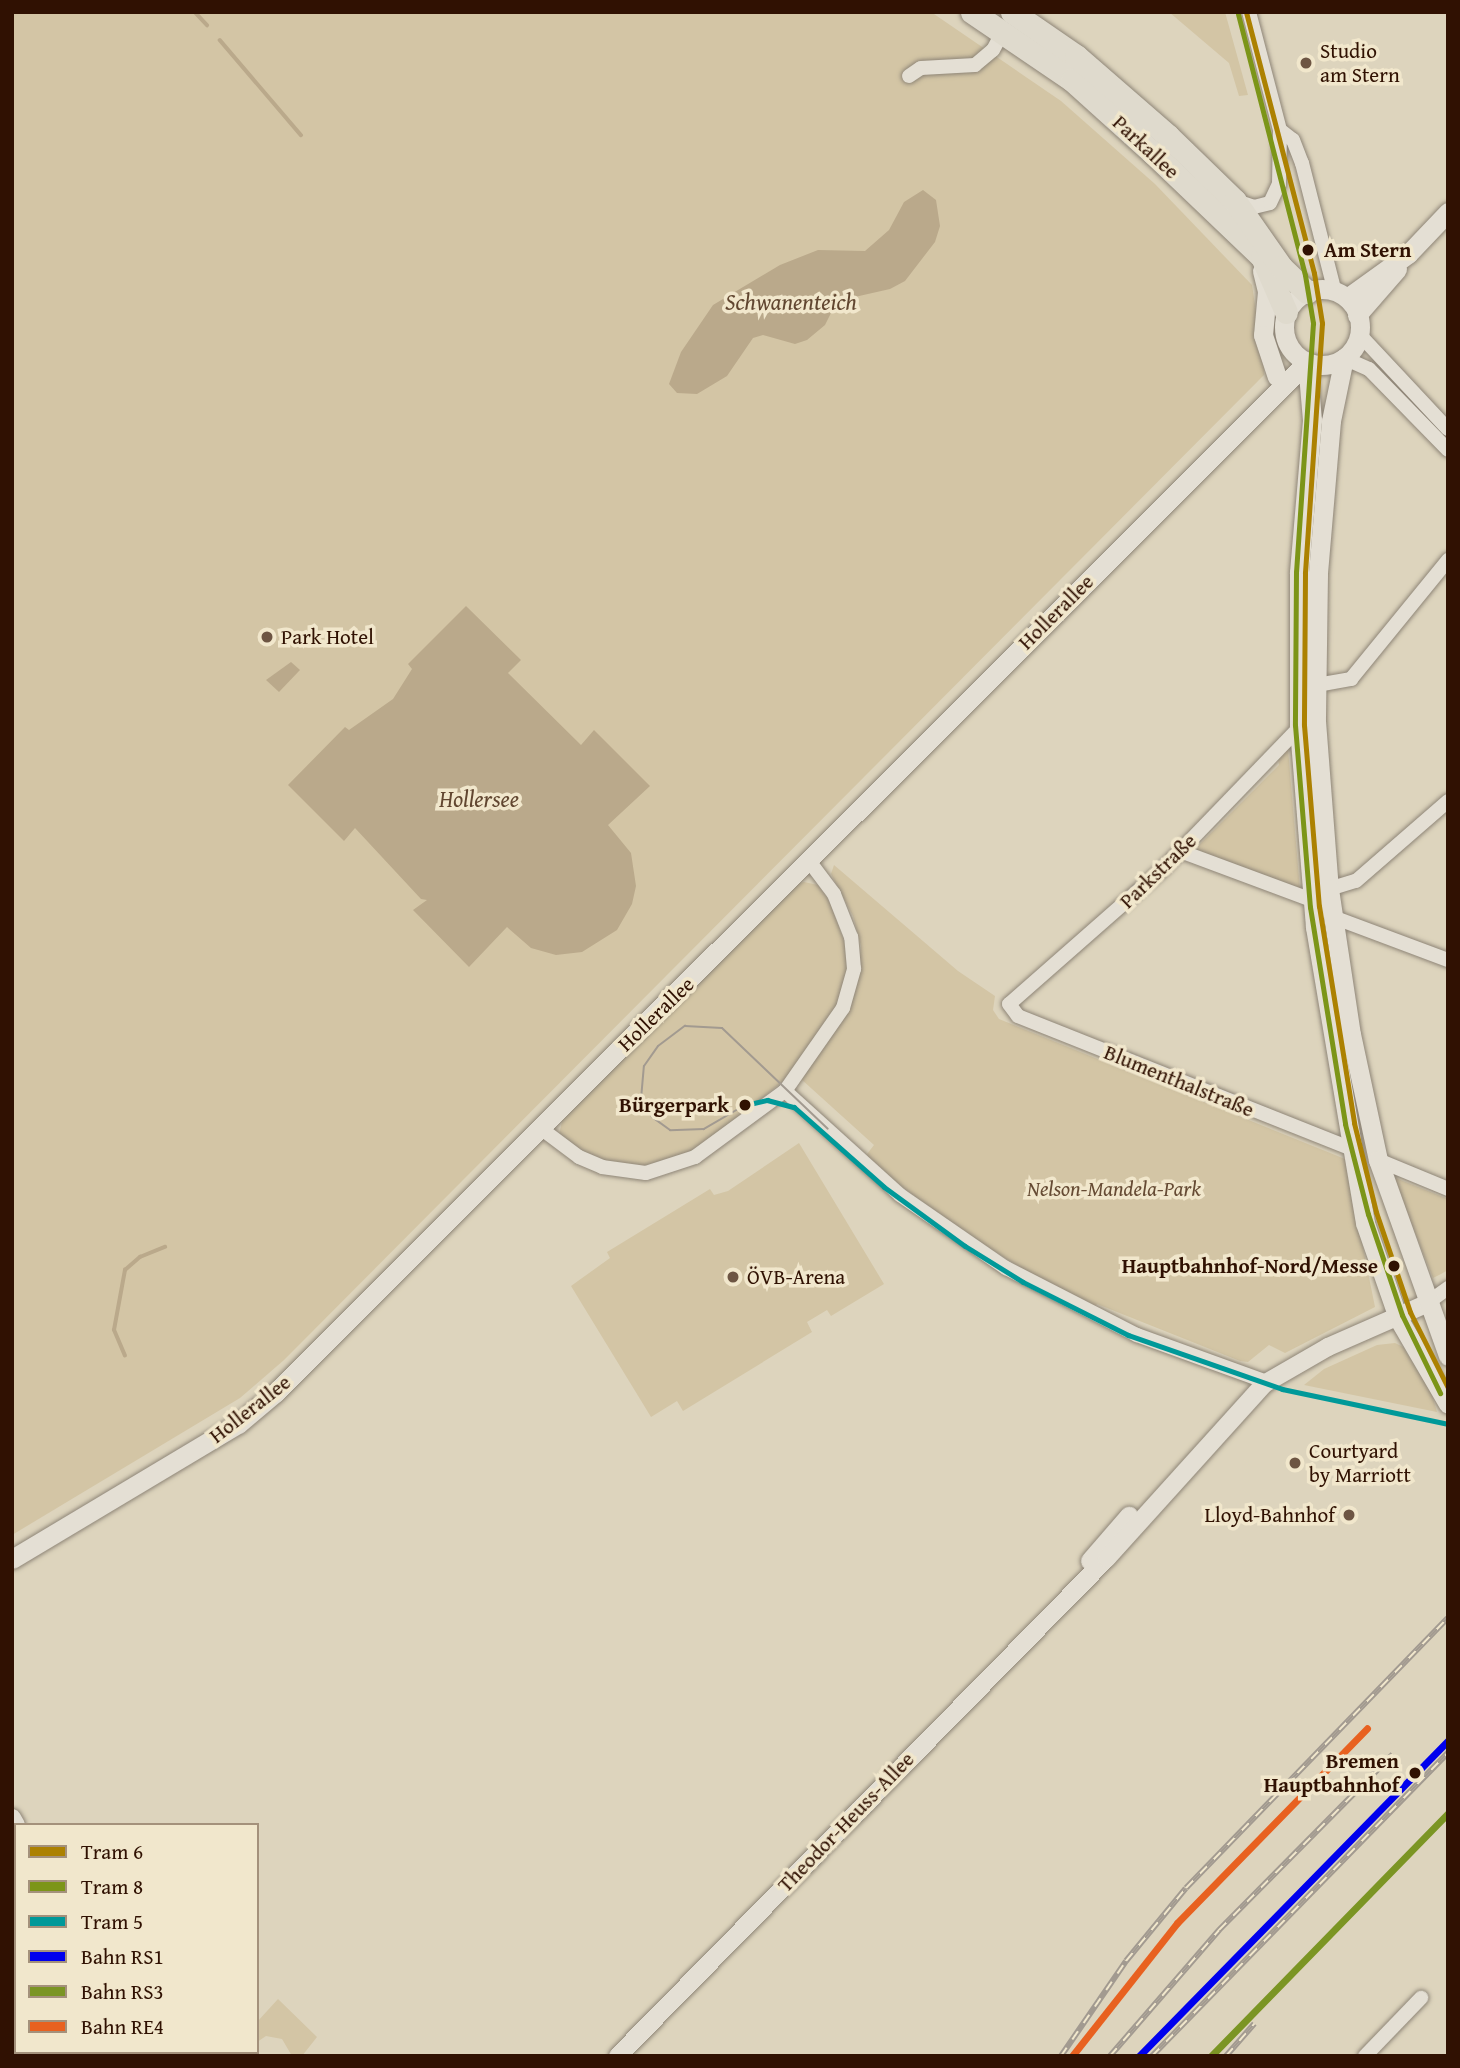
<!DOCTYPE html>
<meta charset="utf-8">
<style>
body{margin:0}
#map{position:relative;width:1460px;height:2068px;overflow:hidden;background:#ddd4bd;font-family:"Gentium Book Plus",serif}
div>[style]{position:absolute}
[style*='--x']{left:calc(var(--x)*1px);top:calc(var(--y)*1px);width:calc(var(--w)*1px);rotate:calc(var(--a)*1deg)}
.green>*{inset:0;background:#d3c5a5}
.water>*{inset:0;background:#baa98b}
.stream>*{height:3.5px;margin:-1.75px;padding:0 1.75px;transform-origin:1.75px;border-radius:1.75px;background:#baa98b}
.roads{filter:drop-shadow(0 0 2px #8e8577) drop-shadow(0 0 2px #8e8577)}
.minor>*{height:14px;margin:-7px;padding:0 7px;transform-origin:7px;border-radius:7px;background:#e4dfd4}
.tertiary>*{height:18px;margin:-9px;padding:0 9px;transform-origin:9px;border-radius:9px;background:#e4dfd4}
.secondary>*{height:19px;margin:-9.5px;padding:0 9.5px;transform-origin:9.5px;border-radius:9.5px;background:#e4dfd4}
.secondary>.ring{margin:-9.5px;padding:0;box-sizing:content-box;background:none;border:19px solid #e4dfd4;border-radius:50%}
.primary>*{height:23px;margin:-11.5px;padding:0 11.5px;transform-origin:11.5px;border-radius:11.5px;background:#dfdacd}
.tram>*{height:2px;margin:-1px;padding:0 1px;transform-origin:1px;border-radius:1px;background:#a29a90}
.rail>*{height:6px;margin-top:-3px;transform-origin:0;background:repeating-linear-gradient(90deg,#f1e7cc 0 10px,#a29a90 0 20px);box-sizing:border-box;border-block:2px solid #a29a90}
.rail-1>*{height:7px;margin:-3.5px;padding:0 3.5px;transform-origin:3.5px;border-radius:3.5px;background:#00e}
.rail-2>*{height:7px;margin:-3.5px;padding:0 3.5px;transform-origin:3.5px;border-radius:3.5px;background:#7b9524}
.rail-3>*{height:7px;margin:-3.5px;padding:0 3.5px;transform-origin:3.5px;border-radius:3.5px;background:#e86120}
.tram-1>*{height:5px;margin:-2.5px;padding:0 2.5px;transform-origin:2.5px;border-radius:2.5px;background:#ac8101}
.tram-2>*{height:5px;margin:-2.5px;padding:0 2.5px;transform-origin:2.5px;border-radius:2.5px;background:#7c9518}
.tram-3>*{height:5px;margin:-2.5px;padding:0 2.5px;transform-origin:2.5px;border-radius:2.5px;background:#099}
.dots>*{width:19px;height:19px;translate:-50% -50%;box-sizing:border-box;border:4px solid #f1e7cc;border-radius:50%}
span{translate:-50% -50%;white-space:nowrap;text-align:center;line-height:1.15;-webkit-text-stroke:7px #f1e7cc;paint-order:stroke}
.poi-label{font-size:21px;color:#301102}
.left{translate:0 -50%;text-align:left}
.right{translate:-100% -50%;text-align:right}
.street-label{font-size:21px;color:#301102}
.stop-label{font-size:21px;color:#301102;font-weight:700}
.park-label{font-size:21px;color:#664b34;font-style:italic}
.water-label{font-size:23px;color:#614630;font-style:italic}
.frame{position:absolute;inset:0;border:14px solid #301102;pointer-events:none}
.legend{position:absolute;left:14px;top:1823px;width:245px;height:231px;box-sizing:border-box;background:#f1e7cc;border:2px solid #a4917b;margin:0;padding:9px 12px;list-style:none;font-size:21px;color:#301102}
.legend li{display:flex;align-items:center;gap:14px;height:35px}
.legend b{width:35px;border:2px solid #a4917b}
</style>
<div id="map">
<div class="green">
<div style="clip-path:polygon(12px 12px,931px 12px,1061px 101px,1155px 184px,1252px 285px,1264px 364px,1264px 375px,284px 1360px,240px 1398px,12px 1535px)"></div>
<div style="clip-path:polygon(1169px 12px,1225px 12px,1248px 95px,1239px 96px,1229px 63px)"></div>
<div style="clip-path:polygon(1288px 749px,1300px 890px,1195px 849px,1279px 765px,1278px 759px)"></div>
<div style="clip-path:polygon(834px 865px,958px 971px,995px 996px,993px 1010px,999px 1019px,1345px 1159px,1375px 1307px,1285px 1353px,1269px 1345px,1248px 1362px,1240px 1361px,1097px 1304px,1094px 1308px,1029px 1273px,950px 1223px,864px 1158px,874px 1145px,801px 1079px,843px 1020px,858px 975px,861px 946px,853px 916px,831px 874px)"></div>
<div style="clip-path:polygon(804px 882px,818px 885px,830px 902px,849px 956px,846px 990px,825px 1030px,787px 1078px,701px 1148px,649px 1167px,620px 1166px,592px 1157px,559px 1135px,563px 1117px,797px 884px)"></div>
<div style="clip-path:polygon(799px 1143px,884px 1284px,831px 1316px,827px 1310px,807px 1322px,812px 1332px,683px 1411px,677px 1401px,651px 1417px,571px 1286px,610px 1258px,607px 1252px,710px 1189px,714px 1195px,728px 1191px)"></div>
<div style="clip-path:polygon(1393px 1177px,1448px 1199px,1448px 1270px,1441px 1274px,1433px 1278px)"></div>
<div style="clip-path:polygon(1395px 1343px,1403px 1347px,1431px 1392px,1437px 1412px,1304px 1385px,1324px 1369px,1377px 1345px)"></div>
<div style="clip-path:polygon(278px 1999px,317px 2037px,302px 2056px,292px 2056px,282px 2039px,266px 2036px,257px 2042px,257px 2022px)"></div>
</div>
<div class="water">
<div style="clip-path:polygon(923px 190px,936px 200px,940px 226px,935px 242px,905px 281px,890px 289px,837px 301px,825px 325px,807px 340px,795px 344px,763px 335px,753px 338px,727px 376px,697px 394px,677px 393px,669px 384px,681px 352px,713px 305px,780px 265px,818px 250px,865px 251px,889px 230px,904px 202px)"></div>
<div style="clip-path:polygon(466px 606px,521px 660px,508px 673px,581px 745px,594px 730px,650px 786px,608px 825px,631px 853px,636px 886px,632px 904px,617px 930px,582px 952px,556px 955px,531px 948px,507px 927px,469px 967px,413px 910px,427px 900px,421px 899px,355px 828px,344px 841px,288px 785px,345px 727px,349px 730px,393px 699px,412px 669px,408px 664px)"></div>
<div style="clip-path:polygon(291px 662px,300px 670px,279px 692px,266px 680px)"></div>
</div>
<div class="stream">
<div style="--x:195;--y:12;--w:18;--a:47"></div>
<div style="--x:220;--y:40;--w:125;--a:49.5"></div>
<div style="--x:125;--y:1356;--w:28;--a:-113"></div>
<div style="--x:114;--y:1330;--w:61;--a:-79.6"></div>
<div style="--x:125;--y:1270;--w:20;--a:-41"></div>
<div style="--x:140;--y:1257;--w:27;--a:-22"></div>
</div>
<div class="roads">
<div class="minor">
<div style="--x:909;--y:76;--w:14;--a:-34"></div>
<div style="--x:921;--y:68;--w:54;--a:-3.2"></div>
<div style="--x:975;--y:65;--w:23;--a:-40"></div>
<div style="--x:993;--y:50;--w:21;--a:-62"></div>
<div style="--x:1280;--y:130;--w:16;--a:38"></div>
<div style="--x:1293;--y:140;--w:25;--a:69"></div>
<div style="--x:1302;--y:163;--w:133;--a:75.7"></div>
<div style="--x:1236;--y:201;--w:19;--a:18"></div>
<div style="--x:1254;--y:207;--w:16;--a:-14"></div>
<div style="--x:1270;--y:203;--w:21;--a:-65"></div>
<div style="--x:1279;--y:184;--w:54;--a:-88.9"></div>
<div style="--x:1280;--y:130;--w:122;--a:-104.7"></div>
<div style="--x:1359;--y:334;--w:130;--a:46.9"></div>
<div style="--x:1344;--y:358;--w:27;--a:24"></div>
<div style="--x:1369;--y:369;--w:113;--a:45.7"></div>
<div style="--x:1317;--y:685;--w:35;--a:-10"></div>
<div style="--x:1351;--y:679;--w:154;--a:-50.8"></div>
<div style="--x:1299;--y:728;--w:194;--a:134"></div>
<div style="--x:1164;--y:868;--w:206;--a:138.7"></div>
<div style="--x:1009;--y:1004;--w:15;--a:53"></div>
<div style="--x:1018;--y:1016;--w:362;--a:21.7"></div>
<div style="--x:1180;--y:851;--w:141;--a:20.4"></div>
<div style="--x:1329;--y:889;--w:28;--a:-17"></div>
<div style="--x:1356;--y:881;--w:122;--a:-41"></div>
<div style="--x:1333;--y:917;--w:123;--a:20.5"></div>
<div style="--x:785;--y:1091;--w:155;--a:42.1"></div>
<div style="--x:900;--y:1195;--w:129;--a:34.6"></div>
<div style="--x:1006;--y:1268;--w:147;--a:27.1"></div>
<div style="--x:1137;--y:1335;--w:138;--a:19.9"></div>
<div style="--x:539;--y:1127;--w:50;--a:36.9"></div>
<div style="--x:579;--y:1157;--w:25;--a:23"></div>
<div style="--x:602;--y:1167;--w:44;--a:7.8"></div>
<div style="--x:646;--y:1173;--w:52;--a:-18.1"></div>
<div style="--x:695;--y:1157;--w:112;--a:-36.3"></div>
<div style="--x:785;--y:1091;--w:101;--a:-55.1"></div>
<div style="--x:843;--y:1008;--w:41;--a:-74.2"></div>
<div style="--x:854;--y:969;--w:32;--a:-95"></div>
<div style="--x:851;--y:937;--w:46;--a:-111.6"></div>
<div style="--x:834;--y:894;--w:41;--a:-127.1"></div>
<div style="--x:1378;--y:1160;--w:76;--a:22.5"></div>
<div style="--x:1426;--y:1304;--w:27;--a:-36"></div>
<div style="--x:12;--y:1926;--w:4;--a:-27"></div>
<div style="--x:49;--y:2056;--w:7;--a:-34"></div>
<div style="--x:1365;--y:2056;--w:81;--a:-46"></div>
</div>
<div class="tertiary">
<div style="--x:1090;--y:1561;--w:60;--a:-49.1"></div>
<div style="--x:12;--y:1818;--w:8;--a:60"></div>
<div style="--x:151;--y:2052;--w:4;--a:63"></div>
<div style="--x:618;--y:2056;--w:698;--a:-45.52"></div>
<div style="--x:1107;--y:1558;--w:234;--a:-47.9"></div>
<div style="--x:1264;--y:1384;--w:74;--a:-30"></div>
<div style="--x:1328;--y:1347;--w:107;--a:-23.7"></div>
</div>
<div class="secondary">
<div style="--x:1262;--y:271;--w:21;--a:76"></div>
<div style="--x:1267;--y:291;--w:44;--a:95.2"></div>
<div style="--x:1263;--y:335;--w:44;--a:71.6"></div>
<div class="ring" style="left:1284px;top:289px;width:57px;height:57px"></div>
<div style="--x:1347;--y:298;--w:75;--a:-35.8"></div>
<div style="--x:1408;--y:254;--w:58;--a:-46.4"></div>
<div style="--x:1357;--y:315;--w:61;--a:-49"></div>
<div style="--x:1344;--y:358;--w:64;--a:101.7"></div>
<div style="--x:1331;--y:421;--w:154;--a:94.9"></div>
<div style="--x:1318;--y:574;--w:147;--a:90.8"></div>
<div style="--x:1316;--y:721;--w:169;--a:85.6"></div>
<div style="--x:1329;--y:889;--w:147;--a:81.4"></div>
<div style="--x:1351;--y:1034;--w:129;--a:77.9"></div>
<div style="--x:1378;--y:1160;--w:208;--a:70.3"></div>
<div style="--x:1307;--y:362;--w:58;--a:85.1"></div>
<div style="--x:1312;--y:420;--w:154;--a:94.9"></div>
<div style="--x:1299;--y:573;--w:155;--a:90"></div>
<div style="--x:1299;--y:728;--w:200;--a:85.4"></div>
<div style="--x:1315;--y:927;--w:300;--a:80.4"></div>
<div style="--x:1365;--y:1223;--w:101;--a:70.8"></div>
<div style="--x:1398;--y:1318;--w:99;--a:59.8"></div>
<div style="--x:12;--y:1559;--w:263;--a:-30.9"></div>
<div style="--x:238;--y:1424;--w:48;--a:-40"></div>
<div style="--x:275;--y:1393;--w:1459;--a:-44.97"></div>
</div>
<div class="primary">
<div style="--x:972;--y:12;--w:121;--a:34.2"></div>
<div style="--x:1072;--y:80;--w:108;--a:42"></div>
<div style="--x:1152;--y:152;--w:152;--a:43.7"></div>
<div style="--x:1262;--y:257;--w:60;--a:66.4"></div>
<div style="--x:1012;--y:12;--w:78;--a:34.5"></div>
<div style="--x:1076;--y:56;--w:122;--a:41"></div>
<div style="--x:1168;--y:136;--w:93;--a:44.1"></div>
<div style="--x:1235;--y:201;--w:80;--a:55.1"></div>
<div style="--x:1281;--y:267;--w:36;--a:44"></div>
</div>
</div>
<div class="tram">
<div style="--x:745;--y:1105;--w:48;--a:149.7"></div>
<div style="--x:704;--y:1129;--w:34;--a:178"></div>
<div style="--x:670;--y:1130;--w:22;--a:-144"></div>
<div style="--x:652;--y:1117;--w:21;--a:-121"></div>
<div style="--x:641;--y:1099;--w:33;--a:-85"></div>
<div style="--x:644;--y:1066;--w:24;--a:-55"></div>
<div style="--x:658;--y:1046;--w:34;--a:-37"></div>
<div style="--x:685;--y:1026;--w:37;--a:3"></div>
<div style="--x:722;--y:1028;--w:146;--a:43.6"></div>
</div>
<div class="rail">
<div style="--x:1061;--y:2056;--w:115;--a:-55.6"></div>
<div style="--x:1126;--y:1961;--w:94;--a:-50.6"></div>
<div style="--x:1186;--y:1888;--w:376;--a:-45.9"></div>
<div style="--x:1110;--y:2056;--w:167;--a:-49.1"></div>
<div style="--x:1219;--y:1930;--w:247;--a:-45.3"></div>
<div style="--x:1152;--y:2056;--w:424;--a:-45.7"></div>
<div style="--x:1226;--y:2056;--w:43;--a:-48.8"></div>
</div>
<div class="rail-1">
<div style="--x:1139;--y:2056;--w:442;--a:-45.6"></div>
</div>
<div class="rail-2">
<div style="--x:1211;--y:2056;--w:339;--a:-45.7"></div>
</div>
<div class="rail-3">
<div style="--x:1072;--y:2056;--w:169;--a:-51.7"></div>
<div style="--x:1177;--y:1923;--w:272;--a:-45.7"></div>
</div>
<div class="tram-1">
<div style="--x:1246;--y:12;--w:270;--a:75.4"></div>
<div style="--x:1314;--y:273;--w:51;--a:80.9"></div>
<div style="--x:1322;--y:323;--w:251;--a:93.9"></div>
<div style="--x:1305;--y:573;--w:152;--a:90.4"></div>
<div style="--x:1304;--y:725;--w:182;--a:85.3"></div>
<div style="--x:1319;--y:906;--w:220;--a:80.8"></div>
<div style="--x:1354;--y:1123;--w:92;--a:76.1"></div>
<div style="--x:1376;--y:1212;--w:106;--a:71.2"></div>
<div style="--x:1410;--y:1312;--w:85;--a:63.4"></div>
</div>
<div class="tram-2">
<div style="--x:1238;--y:14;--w:269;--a:75.6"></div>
<div style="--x:1305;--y:275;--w:49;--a:80.5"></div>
<div style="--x:1313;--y:323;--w:250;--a:93.9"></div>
<div style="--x:1296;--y:572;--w:153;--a:90.4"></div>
<div style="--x:1295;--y:725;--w:183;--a:85.3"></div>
<div style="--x:1310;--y:907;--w:220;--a:80.8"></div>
<div style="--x:1345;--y:1124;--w:93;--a:75.7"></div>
<div style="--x:1368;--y:1214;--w:107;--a:71.4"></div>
<div style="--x:1402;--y:1315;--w:87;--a:64"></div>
</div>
<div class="tram-3">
<div style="--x:745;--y:1105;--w:23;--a:-13"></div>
<div style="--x:767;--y:1100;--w:28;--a:15"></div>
<div style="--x:794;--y:1107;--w:120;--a:41.6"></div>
<div style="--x:884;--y:1187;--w:100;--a:36.1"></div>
<div style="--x:965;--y:1246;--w:68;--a:31.8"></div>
<div style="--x:1023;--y:1282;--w:118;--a:26.8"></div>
<div style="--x:1128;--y:1335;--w:163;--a:19.3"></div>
<div style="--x:1282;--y:1389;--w:170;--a:11.9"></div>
</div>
<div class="dots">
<div style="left:1306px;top:63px;background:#6d5543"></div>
<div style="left:1308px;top:250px;background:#301102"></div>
<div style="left:267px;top:637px;background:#6d5543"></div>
<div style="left:745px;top:1105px;background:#301102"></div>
<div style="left:1394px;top:1266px;background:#301102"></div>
<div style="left:733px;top:1277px;background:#6d5543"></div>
<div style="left:1295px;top:1463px;background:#6d5543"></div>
<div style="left:1349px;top:1515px;background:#6d5543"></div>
<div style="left:1415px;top:1773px;background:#301102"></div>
</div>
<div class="poi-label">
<span class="left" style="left:1320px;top:63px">Studio<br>am Stern</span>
<span class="left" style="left:281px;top:637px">Park Hotel</span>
<span class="left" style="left:747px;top:1277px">ÖVB-Arena</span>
<span class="left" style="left:1309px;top:1463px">Courtyard<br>by Marriott</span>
<span class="right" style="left:1335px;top:1515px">Lloyd-Bahnhof</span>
</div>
<div class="street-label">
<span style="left:1146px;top:147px;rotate:43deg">Parkallee</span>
<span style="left:1056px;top:612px;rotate:-45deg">Hollerallee</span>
<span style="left:1158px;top:871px;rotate:-44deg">Parkstraße</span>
<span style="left:656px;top:1014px;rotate:-44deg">Hollerallee</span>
<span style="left:1179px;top:1081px;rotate:22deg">Blumenthalstraße</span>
<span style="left:250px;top:1409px;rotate:-38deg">Hollerallee</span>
<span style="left:846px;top:1822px;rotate:-46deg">Theodor-Heuss-Allee</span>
</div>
<div class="stop-label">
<span class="left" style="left:1324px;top:250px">Am Stern</span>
<span class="right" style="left:729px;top:1105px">Bürgerpark</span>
<span class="right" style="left:1378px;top:1266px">Hauptbahnhof-Nord/Messe</span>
<span class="right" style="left:1399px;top:1773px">Bremen<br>Hauptbahnhof</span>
</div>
<div class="park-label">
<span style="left:1114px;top:1189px">Nelson-Mandela-Park</span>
</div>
<div class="water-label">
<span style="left:791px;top:302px">Schwanenteich</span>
<span style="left:479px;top:799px">Hollersee</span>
</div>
<div class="frame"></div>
<ul class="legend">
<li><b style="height:9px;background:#ac8101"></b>Tram 6</li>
<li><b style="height:9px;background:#7c9518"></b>Tram 8</li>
<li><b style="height:9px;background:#099"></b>Tram 5</li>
<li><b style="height:9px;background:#00e"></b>Bahn RS1</li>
<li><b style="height:9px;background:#7b9524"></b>Bahn RS3</li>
<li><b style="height:9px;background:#e86120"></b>Bahn RE4</li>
</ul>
</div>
